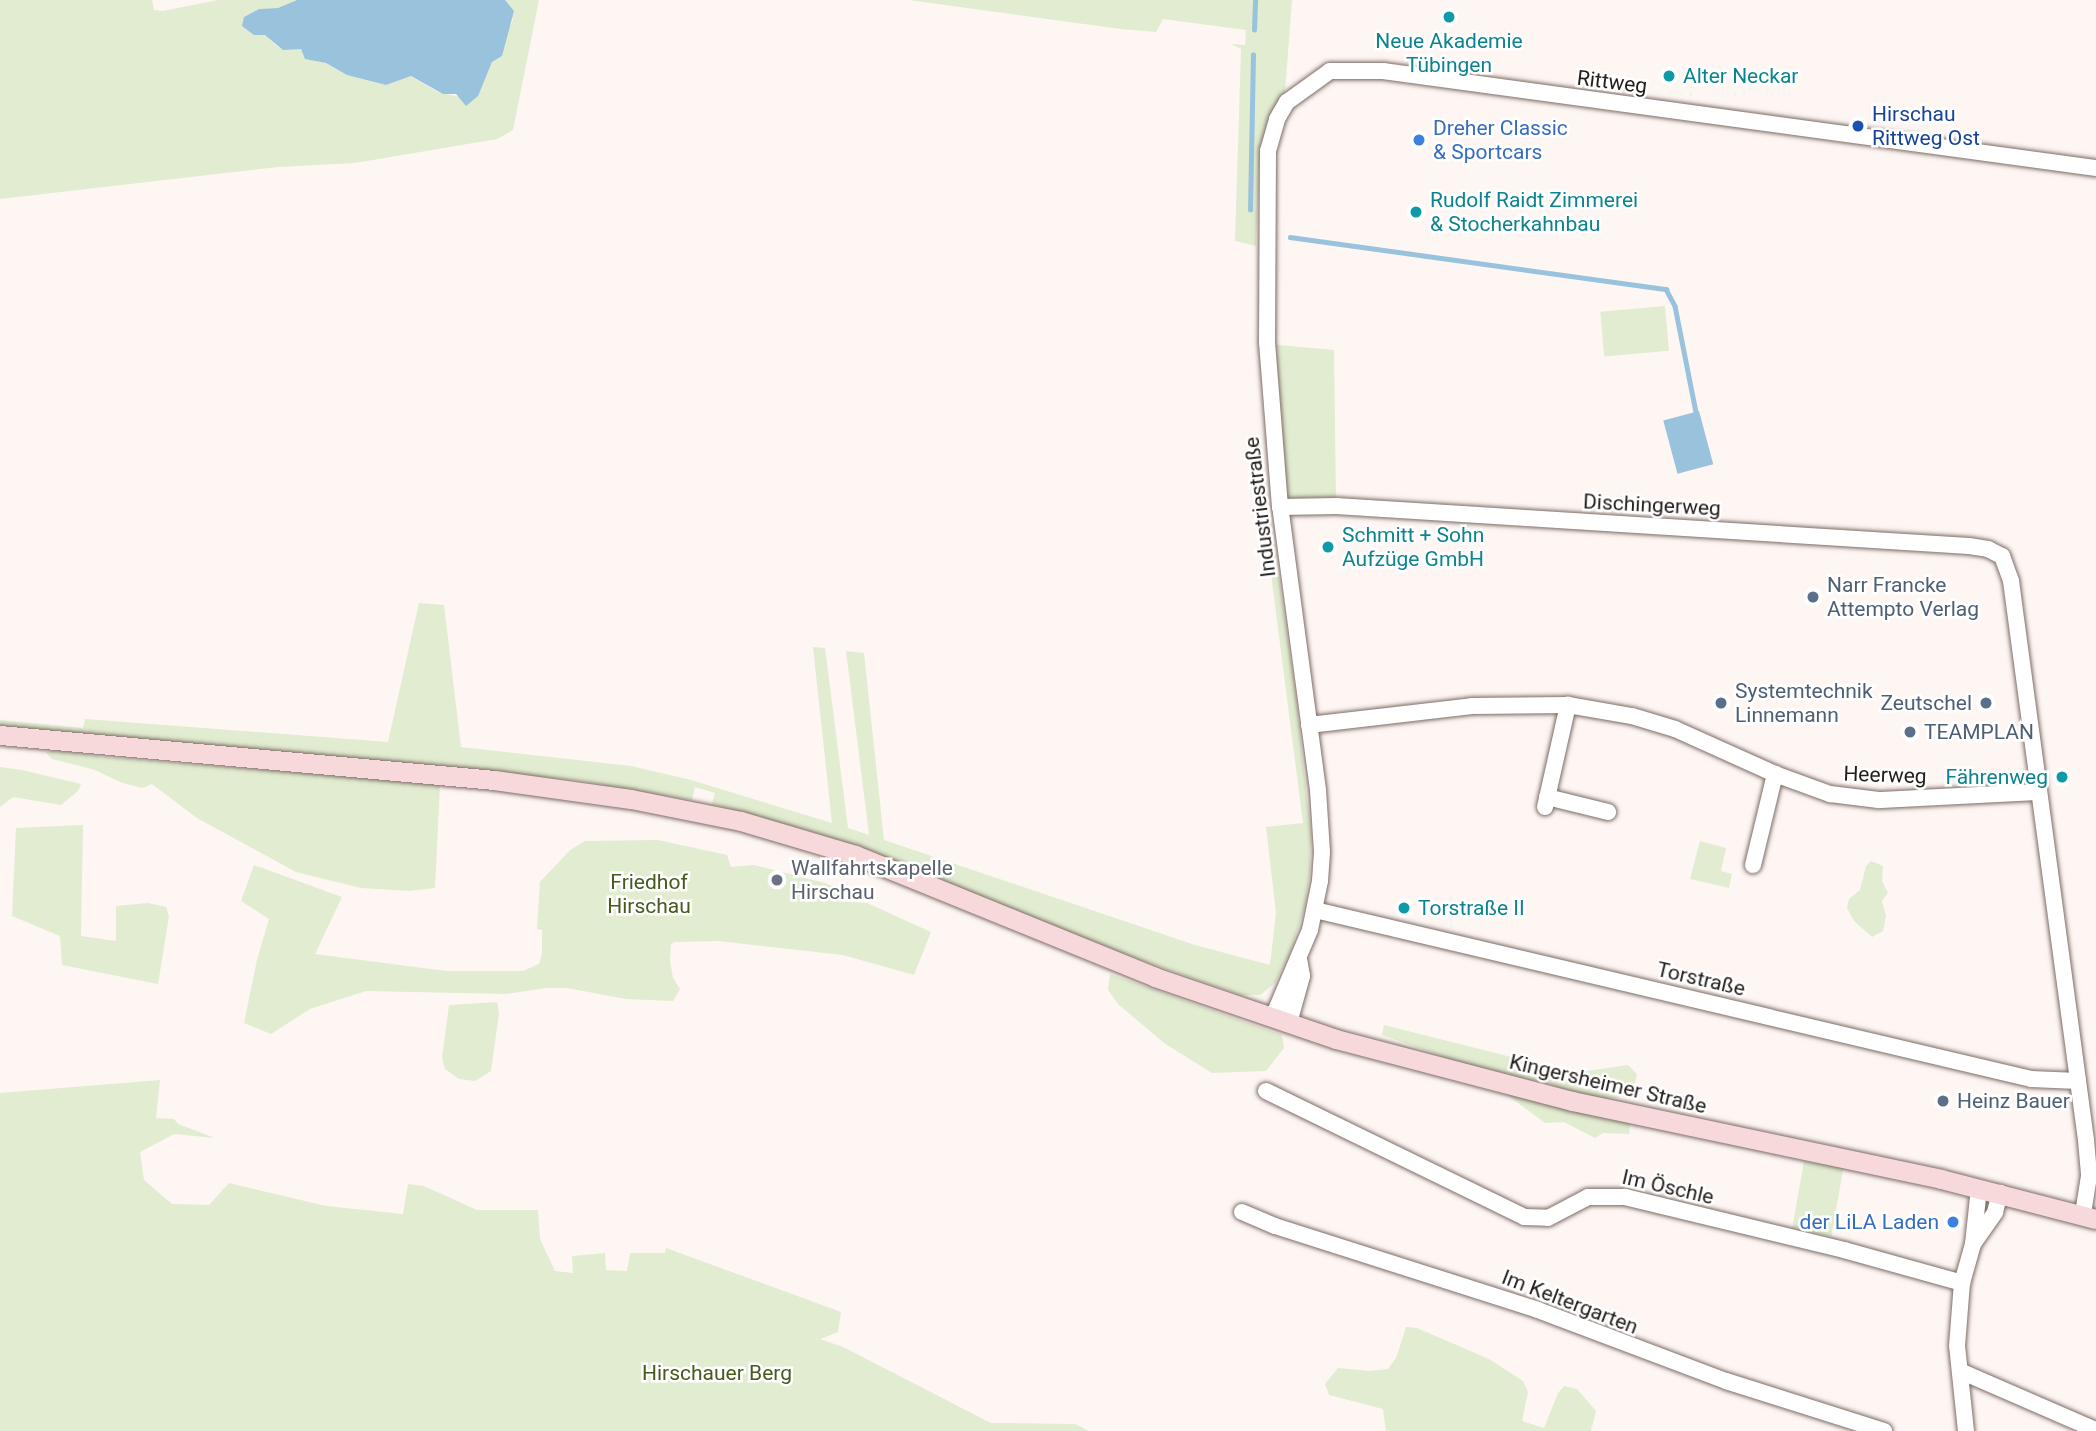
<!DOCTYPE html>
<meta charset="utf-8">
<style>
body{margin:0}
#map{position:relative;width:2096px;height:1431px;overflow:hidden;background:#fef6f3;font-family:Roboto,sans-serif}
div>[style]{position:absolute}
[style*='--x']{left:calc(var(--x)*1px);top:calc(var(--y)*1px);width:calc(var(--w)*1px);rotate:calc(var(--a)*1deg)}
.green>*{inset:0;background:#e1ecd0;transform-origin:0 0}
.water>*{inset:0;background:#99c2dd;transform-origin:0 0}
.stream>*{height:4.5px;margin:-2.25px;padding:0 2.25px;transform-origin:2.25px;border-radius:2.25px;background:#99c2dd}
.roads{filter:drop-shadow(0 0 2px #7c6c65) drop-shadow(0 0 2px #7c6c65)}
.minor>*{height:16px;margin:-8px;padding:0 8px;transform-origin:8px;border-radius:8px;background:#fff}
.major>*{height:19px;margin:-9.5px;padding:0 9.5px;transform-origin:9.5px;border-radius:9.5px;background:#f8d9db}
.dots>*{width:19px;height:19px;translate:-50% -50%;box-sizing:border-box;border:4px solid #fff;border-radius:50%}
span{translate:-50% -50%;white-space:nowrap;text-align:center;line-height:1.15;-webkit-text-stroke:5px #fff;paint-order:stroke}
.culture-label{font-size:21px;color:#0d838f}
.left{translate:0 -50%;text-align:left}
.right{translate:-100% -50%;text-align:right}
.street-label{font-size:21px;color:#231d1a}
.transit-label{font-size:21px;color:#164399}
.shop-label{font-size:21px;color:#366cbe}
.service-label{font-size:21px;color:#4e5e75}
.worship-label{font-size:21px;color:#5b616d}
.park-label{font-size:21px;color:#47591c}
</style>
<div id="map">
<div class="green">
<div style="clip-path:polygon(0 0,152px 0,154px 10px,163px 11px,218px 0,341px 0,297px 0,278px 8px,259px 9px,244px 17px,257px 35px,266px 35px,278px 47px,301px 49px,306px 59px,326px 63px,347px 75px,386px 85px,410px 76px,438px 92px,460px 97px,488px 72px,492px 62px,502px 56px,506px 34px,513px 20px,505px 0,539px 0,513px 130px,497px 139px,355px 163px,278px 167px,0 199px)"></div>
<div style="clip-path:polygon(909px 0,1292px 0,1285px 92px,1273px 110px,1260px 148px,1256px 246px,1235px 241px,1241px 49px,1231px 44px,1245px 45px,1246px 30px,1163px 19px,1156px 32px,1121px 29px)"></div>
<div style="left:1665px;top:306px;width:45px;height:65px;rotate:85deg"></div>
<div style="clip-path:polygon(1268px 344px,1334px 350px,1336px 502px,1280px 499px)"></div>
<div style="clip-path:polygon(1261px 496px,1267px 496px,1295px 689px,1311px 834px,1310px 873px,1304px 910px,1291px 950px,1275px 983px,1260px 995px,1240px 995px,1130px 956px,816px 833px,712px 804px,715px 793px,695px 787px,692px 800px,575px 780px,0 729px,0 720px,83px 728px,85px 719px,388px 742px,419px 603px,444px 605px,461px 747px,631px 766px,691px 780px,832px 823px,813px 647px,825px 648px,848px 828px,869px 835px,846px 651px,864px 653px,884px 840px,1195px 945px,1270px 965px,1276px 913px,1266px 827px,1303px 823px)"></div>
<div style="clip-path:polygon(56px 750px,104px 757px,440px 784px,435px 888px,409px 891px,361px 888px,296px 872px,197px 818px,152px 784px,142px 788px,123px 783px,92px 769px,52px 759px,45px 752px)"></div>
<div style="clip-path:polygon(0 767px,22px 770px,81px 784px,78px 791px,61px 805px,13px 797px,0 807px)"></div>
<div style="clip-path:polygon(83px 825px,81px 936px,116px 941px,116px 906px,148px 903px,166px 907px,169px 916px,158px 984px,62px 965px,60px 936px,12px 916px,16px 828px)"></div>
<div style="clip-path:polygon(658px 840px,727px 855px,731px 867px,754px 865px,825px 883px,846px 892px,851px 902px,867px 903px,931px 932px,914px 975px,843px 955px,718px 941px,675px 942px,671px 944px,670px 961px,673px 978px,680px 989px,673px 1001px,626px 999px,567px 988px,546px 988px,507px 994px,366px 991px,310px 1009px,271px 1034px,244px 1023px,257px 960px,269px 919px,241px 901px,254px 865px,342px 897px,315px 954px,446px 971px,523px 971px,539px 964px,542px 954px,542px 930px,537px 929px,540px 882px,570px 850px,585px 841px)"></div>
<div style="clip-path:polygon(1700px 841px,1726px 848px,1721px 871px,1732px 874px,1729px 888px,1690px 879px)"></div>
<div style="clip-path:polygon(1871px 861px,1883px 866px,1882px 881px,1888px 893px,1882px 901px,1886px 916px,1883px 931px,1872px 937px,1854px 921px,1847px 908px,1849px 899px,1860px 890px,1866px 866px)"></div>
<div style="clip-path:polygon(1110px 974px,1282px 1035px,1284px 1048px,1266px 1071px,1212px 1073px,1164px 1043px,1118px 1004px,1108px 990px)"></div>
<div style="clip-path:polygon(497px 1002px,499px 1013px,491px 1071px,475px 1081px,459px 1079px,445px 1069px,442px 1058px,449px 1005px)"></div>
<div style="clip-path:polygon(1384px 1025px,1574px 1073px,1628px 1065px,1637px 1074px,1634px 1087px,1623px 1097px,1606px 1099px,1572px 1093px,1550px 1084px,1469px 1066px,1382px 1035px)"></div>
<div style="clip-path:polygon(160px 1080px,156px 1118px,174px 1119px,178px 1124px,215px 1138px,174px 1134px,140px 1152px,144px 1180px,172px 1204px,209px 1205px,229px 1183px,326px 1206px,403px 1214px,408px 1184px,424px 1186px,477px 1210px,538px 1210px,540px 1239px,555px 1271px,573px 1273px,572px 1256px,605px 1253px,606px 1270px,627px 1271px,630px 1253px,665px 1253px,666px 1248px,841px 1312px,838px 1332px,820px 1339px,843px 1347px,991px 1423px,1075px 1424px,1089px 1431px,0 1431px,0 1093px)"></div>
<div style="clip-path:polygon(1502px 1091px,1616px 1117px,1630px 1123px,1629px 1134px,1603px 1133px,1595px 1138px,1564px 1122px,1545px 1123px)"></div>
<div style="left:1804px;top:1161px;width:40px;height:69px;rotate:10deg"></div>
<div style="clip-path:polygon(1406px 1327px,1417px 1328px,1489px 1359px,1523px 1381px,1528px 1392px,1522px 1421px,1544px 1428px,1558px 1393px,1564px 1386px,1577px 1389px,1596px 1411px,1591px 1431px,1386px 1431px,1383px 1409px,1329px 1395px,1325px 1384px,1338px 1368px,1370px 1371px,1388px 1369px,1396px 1358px)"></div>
</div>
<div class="water">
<div style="clip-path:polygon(297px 0,505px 0,514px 11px,502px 56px,492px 62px,478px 96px,466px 106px,456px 94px,443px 94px,411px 76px,386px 85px,347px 75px,326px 63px,305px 59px,301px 49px,283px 50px,265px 35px,254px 35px,242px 26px,244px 17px,259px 9px,278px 8px)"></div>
<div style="left:1699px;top:411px;width:55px;height:37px;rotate:75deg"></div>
</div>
<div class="stream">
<div style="--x:1254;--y:30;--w:30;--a:-88"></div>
<div style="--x:1250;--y:210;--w:155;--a:-88.9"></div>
<div style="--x:1290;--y:237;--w:380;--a:7.9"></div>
<div style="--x:1666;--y:289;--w:19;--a:62"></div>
<div style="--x:1675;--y:306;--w:108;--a:78.8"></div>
</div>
<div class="roads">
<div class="minor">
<div style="--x:1280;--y:507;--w:56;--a:-1"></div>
<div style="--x:1336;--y:506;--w:634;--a:3.62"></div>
<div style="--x:1969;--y:546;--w:19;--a:9"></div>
<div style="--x:1988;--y:549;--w:16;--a:27"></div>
<div style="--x:2002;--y:556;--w:27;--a:70"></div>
<div style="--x:2011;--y:581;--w:564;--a:82.36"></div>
<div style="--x:2086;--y:1140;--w:36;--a:85"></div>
<div style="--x:2089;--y:1176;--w:39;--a:99"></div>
<div style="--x:1309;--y:725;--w:164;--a:-6.6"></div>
<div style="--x:1472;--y:706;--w:96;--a:-0.6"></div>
<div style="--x:1568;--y:705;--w:65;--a:9.8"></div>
<div style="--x:1632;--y:716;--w:45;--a:16.8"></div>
<div style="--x:1675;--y:729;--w:110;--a:24.2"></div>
<div style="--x:1775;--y:774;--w:59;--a:20"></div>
<div style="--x:1830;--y:794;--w:49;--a:7"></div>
<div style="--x:1879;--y:800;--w:160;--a:-2.9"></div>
<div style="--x:1547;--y:797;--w:63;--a:13.8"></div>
<div style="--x:1545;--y:807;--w:105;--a:-77.3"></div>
<div style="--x:1753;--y:865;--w:94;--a:-76.4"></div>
<div style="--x:1315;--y:910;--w:736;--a:13.28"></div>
<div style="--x:2031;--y:1079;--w:47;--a:2.4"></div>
<div style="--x:1273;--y:1017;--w:95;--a:-67"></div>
<div style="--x:1310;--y:930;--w:50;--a:-78.5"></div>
<div style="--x:1320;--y:881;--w:29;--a:-86"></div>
<div style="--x:1322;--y:852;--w:62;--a:-93.7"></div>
<div style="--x:1318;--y:790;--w:286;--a:-97.6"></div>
<div style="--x:1280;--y:507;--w:165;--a:-94.5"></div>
<div style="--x:1267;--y:343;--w:192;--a:-89.7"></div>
<div style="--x:1268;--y:151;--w:33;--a:-74"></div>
<div style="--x:1277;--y:119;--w:20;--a:-60"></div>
<div style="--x:1287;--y:102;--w:53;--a:-35.8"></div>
<div style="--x:1330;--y:71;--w:53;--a:0"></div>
<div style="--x:1383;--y:71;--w:720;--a:7.75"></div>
<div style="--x:1289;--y:1023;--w:49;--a:-74.5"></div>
<div style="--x:1302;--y:976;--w:17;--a:-100"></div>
<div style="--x:1266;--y:1091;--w:287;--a:26"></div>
<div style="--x:1524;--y:1217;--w:24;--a:2"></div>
<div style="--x:1548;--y:1218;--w:45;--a:-27.7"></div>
<div style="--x:1588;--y:1197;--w:37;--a:0"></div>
<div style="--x:1625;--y:1197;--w:225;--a:13.6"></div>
<div style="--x:1844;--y:1250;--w:123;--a:15.6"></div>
<div style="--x:1242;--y:1212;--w:36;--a:23"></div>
<div style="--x:1275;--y:1226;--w:276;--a:17.7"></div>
<div style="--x:1538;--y:1310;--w:201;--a:20.7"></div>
<div style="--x:1726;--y:1381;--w:166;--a:17.6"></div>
<div style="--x:1973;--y:1244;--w:56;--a:-83.9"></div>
<div style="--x:1960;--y:1371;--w:148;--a:23.5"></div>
<div style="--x:1966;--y:1431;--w:85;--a:-96"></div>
<div style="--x:1957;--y:1346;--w:63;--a:-85.5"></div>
<div style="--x:1962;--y:1283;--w:41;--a:-74.2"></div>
<div style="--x:1973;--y:1244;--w:39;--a:-55"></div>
<div style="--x:1995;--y:1212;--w:20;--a:-75"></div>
</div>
<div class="major">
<div style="--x:0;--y:735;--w:496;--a:5.2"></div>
<div style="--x:494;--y:780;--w:138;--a:7.9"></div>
<div style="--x:631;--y:799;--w:112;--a:11.3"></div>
<div style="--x:741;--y:821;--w:119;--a:16.6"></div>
<div style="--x:855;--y:855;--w:324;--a:22.1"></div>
<div style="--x:1155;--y:977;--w:191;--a:18.9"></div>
<div style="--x:1336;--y:1039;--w:244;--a:14.7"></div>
<div style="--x:1572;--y:1101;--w:377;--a:11.9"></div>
<div style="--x:1941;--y:1179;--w:160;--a:14.5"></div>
</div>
</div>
<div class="dots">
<div style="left:1449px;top:17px;background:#0f9aa8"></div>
<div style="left:1669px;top:76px;background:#0f9aa8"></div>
<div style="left:1858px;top:126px;background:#1a4fb4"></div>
<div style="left:1419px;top:140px;background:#3f7fe0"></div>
<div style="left:1416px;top:212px;background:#0f9aa8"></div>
<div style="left:1328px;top:547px;background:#0f9aa8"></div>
<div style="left:1813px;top:597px;background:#5c6f8a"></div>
<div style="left:1721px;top:703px;background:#5c6f8a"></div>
<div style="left:1986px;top:703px;background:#5c6f8a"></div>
<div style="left:1910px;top:732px;background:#5c6f8a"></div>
<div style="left:2062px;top:777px;background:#0f9aa8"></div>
<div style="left:777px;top:880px;background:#6b7280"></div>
<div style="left:1404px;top:908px;background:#0f9aa8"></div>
<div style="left:1943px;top:1101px;background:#5c6f8a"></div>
<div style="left:1953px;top:1222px;background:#3f7fe0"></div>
</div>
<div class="culture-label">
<span style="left:1449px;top:53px">Neue Akademie<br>Tübingen</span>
<span class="left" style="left:1683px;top:76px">Alter Neckar</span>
<span class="left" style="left:1430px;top:212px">Rudolf Raidt Zimmerei<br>&amp; Stocherkahnbau</span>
<span class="left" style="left:1342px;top:547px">Schmitt + Sohn<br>Aufzüge GmbH</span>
<span class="right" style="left:2048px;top:777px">Fährenweg</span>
<span class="left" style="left:1418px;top:908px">Torstraße II</span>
</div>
<div class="street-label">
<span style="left:1612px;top:82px;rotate:7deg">Rittweg</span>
<span style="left:1652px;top:505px;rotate:3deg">Dischingerweg</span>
<span style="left:1260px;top:507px;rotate:-97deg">Industriestraße</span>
<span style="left:1885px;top:775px;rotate:2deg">Heerweg</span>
<span style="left:1701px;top:979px;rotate:13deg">Torstraße</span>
<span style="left:1608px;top:1084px;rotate:13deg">Kingersheimer Straße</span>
<span style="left:1668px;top:1187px;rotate:13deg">Im Öschle</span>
<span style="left:1570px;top:1302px;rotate:21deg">Im Keltergarten</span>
</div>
<div class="transit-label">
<span class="left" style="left:1872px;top:126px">Hirschau<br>Rittweg Ost</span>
</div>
<div class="shop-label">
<span class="left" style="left:1433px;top:140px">Dreher Classic<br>&amp; Sportcars</span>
<span class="right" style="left:1939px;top:1222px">der LiLA Laden</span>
</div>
<div class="service-label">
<span class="left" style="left:1827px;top:597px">Narr Francke<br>Attempto Verlag</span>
<span class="left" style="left:1735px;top:703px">Systemtechnik<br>Linnemann</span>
<span class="right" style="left:1972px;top:703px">Zeutschel</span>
<span class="left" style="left:1924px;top:732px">TEAMPLAN</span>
<span class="left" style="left:1957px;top:1101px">Heinz Bauer</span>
</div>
<div class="worship-label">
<span class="left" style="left:791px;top:880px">Wallfahrtskapelle<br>Hirschau</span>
</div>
<div class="park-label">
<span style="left:649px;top:894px">Friedhof<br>Hirschau</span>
<span style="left:717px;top:1373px">Hirschauer Berg</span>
</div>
</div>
